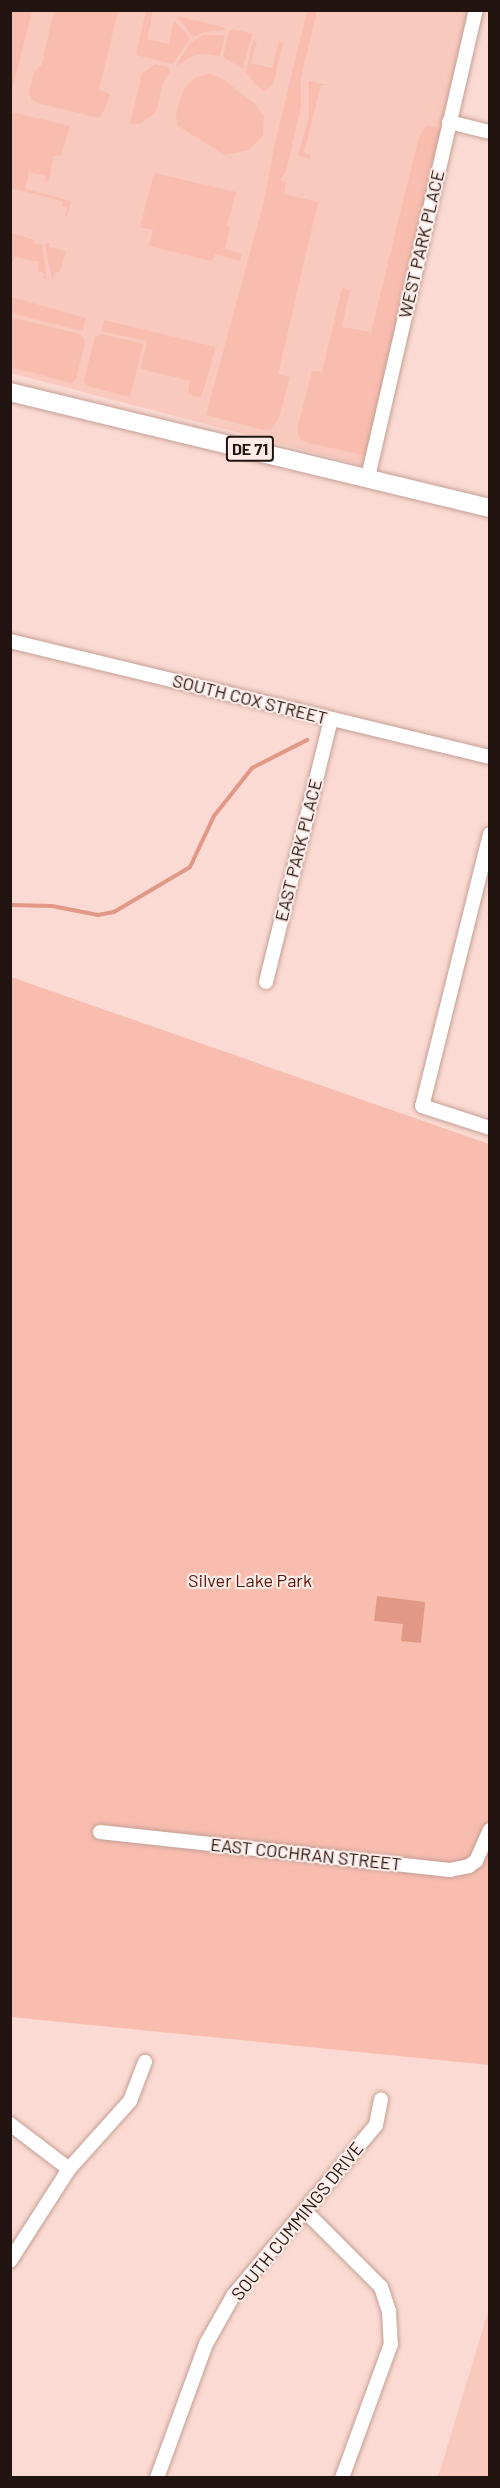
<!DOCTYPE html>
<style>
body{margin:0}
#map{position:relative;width:500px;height:2488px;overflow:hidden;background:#fadad2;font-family:Barlow,sans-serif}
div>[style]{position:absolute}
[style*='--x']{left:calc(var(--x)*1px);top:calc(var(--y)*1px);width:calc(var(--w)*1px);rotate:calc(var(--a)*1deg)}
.built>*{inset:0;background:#f9c9bd}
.green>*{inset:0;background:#f8bdaf}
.water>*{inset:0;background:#e29886}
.stream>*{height:4px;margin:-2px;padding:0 2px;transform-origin:2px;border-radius:2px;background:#e29886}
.roads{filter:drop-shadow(0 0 2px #c59f95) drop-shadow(0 0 2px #c59f95)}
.minor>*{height:14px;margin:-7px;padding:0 7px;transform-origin:7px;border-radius:7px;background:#fff}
.major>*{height:18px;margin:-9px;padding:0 9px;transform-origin:9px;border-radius:9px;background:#fff}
span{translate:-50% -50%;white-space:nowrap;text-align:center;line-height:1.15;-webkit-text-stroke:4.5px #fcebe7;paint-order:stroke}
.shield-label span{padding:2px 4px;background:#fcebe7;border:2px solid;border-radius:4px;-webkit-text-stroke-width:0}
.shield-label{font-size:16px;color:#221411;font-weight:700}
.street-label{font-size:18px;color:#221411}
.park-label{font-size:18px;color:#591809}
.frame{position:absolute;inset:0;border:12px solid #221411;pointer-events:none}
</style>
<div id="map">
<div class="built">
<div style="clip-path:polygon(10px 11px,471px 11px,365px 466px,11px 373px)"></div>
<div style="clip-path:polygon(489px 2308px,489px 2477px,437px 2477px,440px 2471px)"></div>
</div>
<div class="green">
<div style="clip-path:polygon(11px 10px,32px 11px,11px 94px,10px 11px)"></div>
<div style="clip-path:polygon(54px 11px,118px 11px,99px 90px,110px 94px,105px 110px,99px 118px,37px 103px,31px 99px,29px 92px,34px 72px,42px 64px)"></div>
<div style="clip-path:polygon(146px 11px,153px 11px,147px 39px,169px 44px,174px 20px,190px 38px,173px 64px,136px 55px)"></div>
<div style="clip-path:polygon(307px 11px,317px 11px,301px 78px,301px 107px,286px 171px,280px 180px,286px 182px,284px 194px,318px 202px,278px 374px,290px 377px,279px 417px,272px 429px,264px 430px,206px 415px,265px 197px,274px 147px)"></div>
<div style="clip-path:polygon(177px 16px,223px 27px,225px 30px,205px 32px,193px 37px)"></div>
<div style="clip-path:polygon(233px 29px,252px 34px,243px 69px,223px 57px,229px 31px)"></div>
<div style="clip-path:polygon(203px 35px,225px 35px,220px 56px,202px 54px,191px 57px,176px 66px,189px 44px)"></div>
<div style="clip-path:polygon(253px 40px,257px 41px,251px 63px,272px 68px,279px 41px,283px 43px,273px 85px,264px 91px,255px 84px,246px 72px)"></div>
<div style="clip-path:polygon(155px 64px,168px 67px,170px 72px,163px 82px,156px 112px,140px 124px,130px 124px,142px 73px)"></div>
<div style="clip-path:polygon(209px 74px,221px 78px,254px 103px,264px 116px,263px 136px,249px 150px,224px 155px,177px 125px,176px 115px,183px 90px,194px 78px)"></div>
<div style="clip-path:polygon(309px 81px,329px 85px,321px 85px,304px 153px,311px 155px,310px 159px,298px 155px,309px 117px)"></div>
<div style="clip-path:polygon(11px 112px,70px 126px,61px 155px,53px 156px,49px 182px,45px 181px,45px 176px,29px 172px,25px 189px,71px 201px,67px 216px,65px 217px,67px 208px,62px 206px,63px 201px,11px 188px)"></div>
<div style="clip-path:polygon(426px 126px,436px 127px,441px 134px,367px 456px,305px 442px,300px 439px,297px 429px,312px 371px,322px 372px,342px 288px,350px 290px,342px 327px,371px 332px,419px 137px)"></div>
<div style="clip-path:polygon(154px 173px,236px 192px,227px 226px,230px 227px,225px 249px,242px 254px,240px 261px,215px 254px,211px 261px,149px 246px,153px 230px,140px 227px)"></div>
<div style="clip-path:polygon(11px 233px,35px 240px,34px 243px,42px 245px,47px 280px,43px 278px,44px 273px,38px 271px,39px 262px,15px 257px,13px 262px,11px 261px)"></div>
<div style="clip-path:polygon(47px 243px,50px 243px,49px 247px,66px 251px,60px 272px,55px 272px,52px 280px,45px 246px)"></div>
<div style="clip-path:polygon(11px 297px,86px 318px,83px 331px,11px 313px)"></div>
<div style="clip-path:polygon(10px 317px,80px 334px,85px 341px,76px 379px,71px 383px,11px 367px)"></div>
<div style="clip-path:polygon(104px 320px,216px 347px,201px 398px,188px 394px,190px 381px,141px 369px,147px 341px,101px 331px)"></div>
<div style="clip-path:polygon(101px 334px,143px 344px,130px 397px,87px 386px,84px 380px,95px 337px)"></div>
<div style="clip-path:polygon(11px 977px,489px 1144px,489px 2065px,11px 2017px)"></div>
</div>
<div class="water">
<div style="clip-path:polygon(377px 1596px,425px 1602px,421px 1643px,401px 1641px,403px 1624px,374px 1621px)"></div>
</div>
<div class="stream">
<div style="--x:10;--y:905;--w:42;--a:1.4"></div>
<div style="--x:52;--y:906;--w:47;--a:11.1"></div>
<div style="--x:98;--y:915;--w:16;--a:-11"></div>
<div style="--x:114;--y:912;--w:88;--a:-30.6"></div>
<div style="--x:190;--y:867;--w:56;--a:-64.8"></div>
<div style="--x:214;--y:816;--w:61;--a:-51.6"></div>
<div style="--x:252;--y:768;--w:62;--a:-27"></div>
</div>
<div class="roads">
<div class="minor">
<div style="--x:449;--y:122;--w:42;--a:13.7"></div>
<div style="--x:368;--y:477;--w:479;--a:-77"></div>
<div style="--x:10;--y:641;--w:494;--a:13.6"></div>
<div style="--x:490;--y:834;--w:280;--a:104"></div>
<div style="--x:422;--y:1106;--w:71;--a:17.9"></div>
<div style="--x:266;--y:982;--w:271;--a:-76.1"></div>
<div style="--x:100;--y:1832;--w:352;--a:6.2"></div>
<div style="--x:450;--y:1870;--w:19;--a:-12"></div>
<div style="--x:469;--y:1866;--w:9;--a:-36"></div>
<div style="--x:476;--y:1861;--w:34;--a:-66"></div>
<div style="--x:10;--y:2124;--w:74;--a:37.3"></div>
<div style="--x:305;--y:2211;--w:107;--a:45"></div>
<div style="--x:381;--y:2287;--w:25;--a:72"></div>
<div style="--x:389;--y:2311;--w:33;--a:87"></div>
<div style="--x:391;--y:2344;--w:143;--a:110.1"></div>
<div style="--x:10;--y:2261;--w:109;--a:-57.3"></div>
<div style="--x:69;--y:2169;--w:91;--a:-48.1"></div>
<div style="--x:130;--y:2101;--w:42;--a:-69"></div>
<div style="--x:157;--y:2478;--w:143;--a:-69.9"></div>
<div style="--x:206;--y:2344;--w:55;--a:-60.6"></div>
<div style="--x:233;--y:2296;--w:223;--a:-50.1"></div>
<div style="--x:376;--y:2125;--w:26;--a:-79"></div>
</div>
<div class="major">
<div style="--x:10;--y:392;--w:494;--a:13.6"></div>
</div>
</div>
<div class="shield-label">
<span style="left:250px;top:449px">DE 71</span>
</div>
<div class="street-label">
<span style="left:421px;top:244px;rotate:-77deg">WEST PARK PLACE</span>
<span style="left:250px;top:699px;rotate:14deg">SOUTH COX STREET</span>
<span style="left:298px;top:850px;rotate:-76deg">EAST PARK PLACE</span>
<span style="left:306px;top:1854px;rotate:6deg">EAST COCHRAN STREET</span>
<span style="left:297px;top:2221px;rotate:-51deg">SOUTH CUMMINGS DRIVE</span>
</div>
<div class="park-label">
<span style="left:250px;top:1580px">Silver Lake Park</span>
</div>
<div class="frame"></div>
</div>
